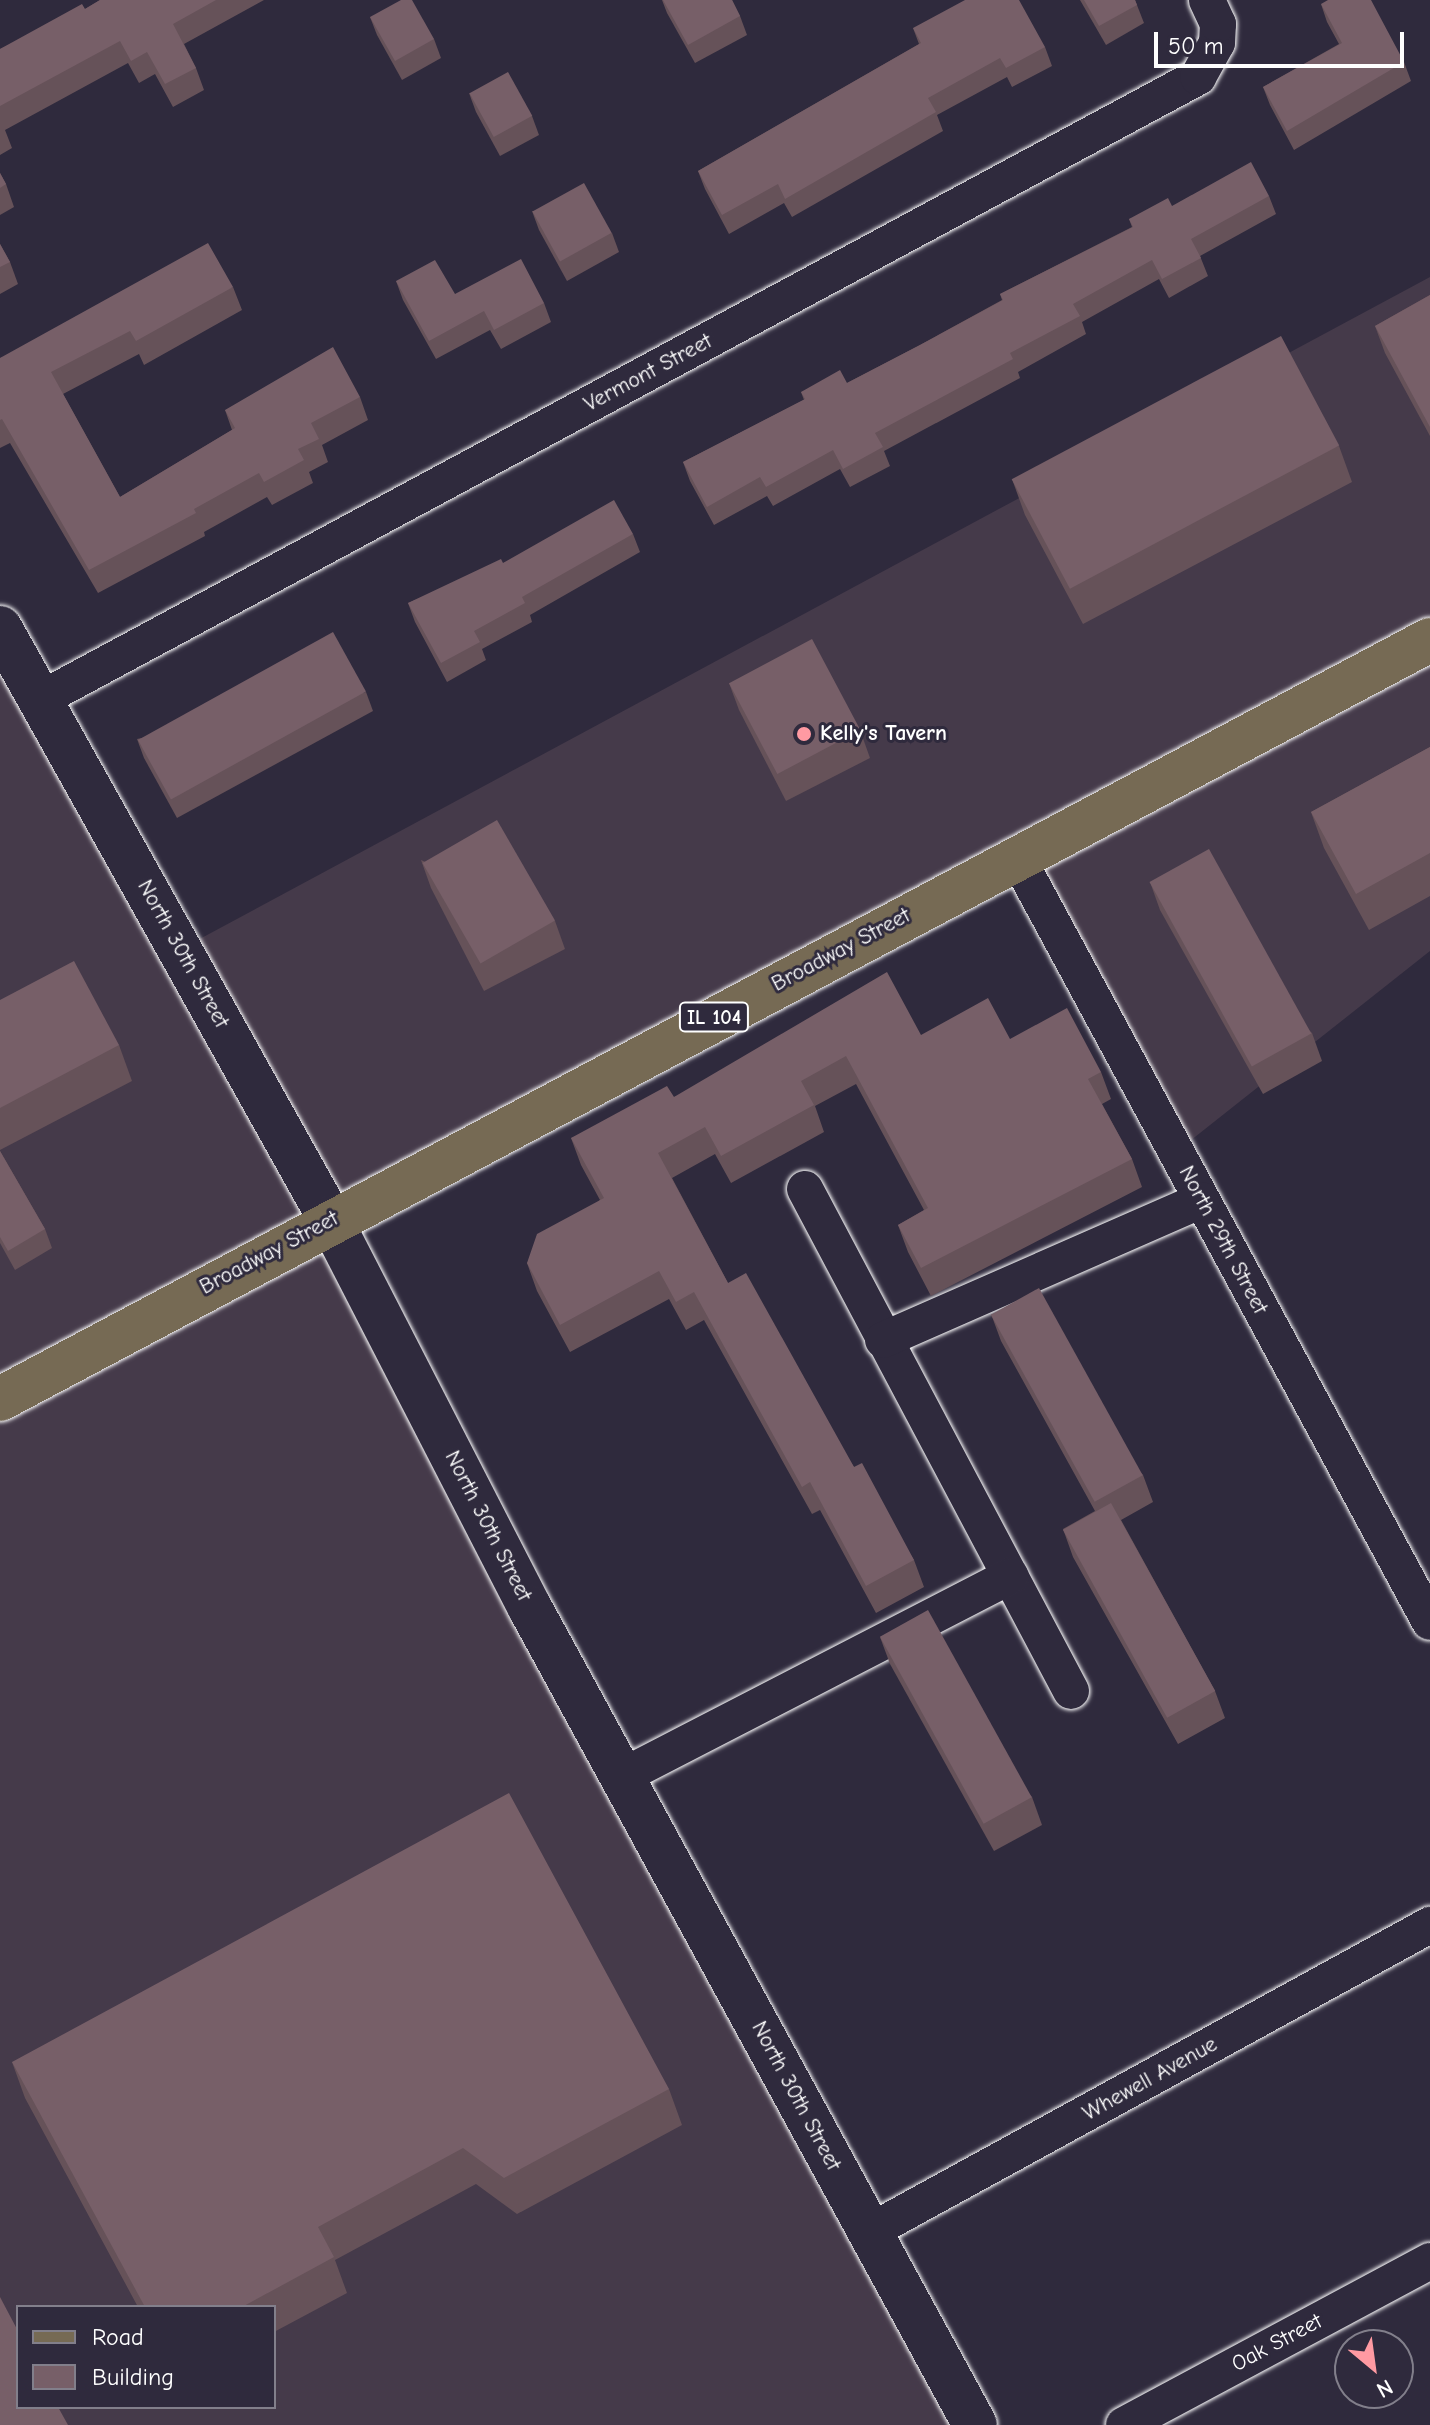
<!DOCTYPE html>
<style>
body{margin:0}
#map{position:relative;width:1430px;height:2425px;overflow:hidden;background:#2f2a3d;font-family:"Comic Neue",sans-serif}
div>[style]{position:absolute}
[style*='--x']{left:calc(var(--x)*1px);top:calc(var(--y)*1px);width:calc(var(--w)*1px);rotate:calc(var(--a)*1deg)}
.built>*{inset:0;background:#453a4a}
.roads{filter:drop-shadow(0 0 2px #fff) drop-shadow(0 0 2px #fff)}
.street>*{height:36px;margin:-18px;padding:0 18px;transform-origin:18px;border-radius:18px;background:#2f2a3d}
.secondary>*{height:44px;margin:-22px;padding:0 22px;transform-origin:22px;border-radius:22px;background:#2f2a3d}
.primary>*{height:44px;margin:-22px;padding:0 22px;transform-origin:22px;border-radius:22px;background:#766a54}
.wall>*{inset:0;background:#665259}
.building>*{inset:0;background:#775f68;transform-origin:0 0}
.dots>*{width:22px;height:22px;translate:-50% -50%;box-sizing:border-box;border:4px solid #2f2a3d;border-radius:50%}
span{translate:-50% -50%;white-space:nowrap;text-align:center;line-height:1.15;-webkit-text-stroke:6px #2f2a3d;paint-order:stroke}
.shield-label span{padding:2px 6px;background:#2f2a3d;border:2px solid;border-radius:6px;-webkit-text-stroke-width:0}
.shield-label{font-size:20px;color:#fff;font-weight:700}
.street-label{font-size:22px;color:#fff}
.poi-label{font-size:22px;color:#fff;font-weight:700}
.left{translate:0 -50%;text-align:left}
.legend{position:absolute;left:16px;top:2305px;width:260px;height:104px;box-sizing:border-box;background:#2f2a3d;border:2px solid #827f8b;margin:0;padding:10px 14px;list-style:none;font-size:24px;color:#fff}
.legend li{display:flex;align-items:center;gap:16px;height:40px}
.legend b{width:40px;border:2px solid #827f8b}
.north{position:absolute;left:1334px;top:2329px;width:80px;height:80px;box-sizing:border-box;background:#2f2a3d;border:2px solid #827f8b;border-radius:50%;rotate:151deg;font-size:22px;font-weight:700;line-height:32px;text-align:center;color:#fff}
.north::after{content:'';display:block;margin:auto;width:28px;height:36px;background:#ff9aa2;clip-path:polygon(50% 0,100% 100%,50% 72%,0 100%)}
.scale{position:absolute;left:1154px;top:32px;width:250px;height:36px;box-sizing:border-box;border:4px solid #fff;border-top:0;padding-left:10px;font-size:24px;line-height:28px;white-space:nowrap;color:#fff;-webkit-text-stroke:6px #2f2a3d;paint-order:stroke}
</style>
<div id="map">
<div class="built">
<div style="clip-path:polygon(evenodd,1430px 277px,1430px 951px,1176px 1152px,1017px 858px,330px 1220px,975px 2425px,0 2425px,0 628px,181px 949px,1430px 277px,18px 2307px,274px 2307px,274px 2407px,18px 2407px,18px 2307px)"></div>
</div>
<div class="roads">
<div class="street">
<div style="--x:39;--y:700;--w:1316;--a:-28.26"></div>
<div style="--x:1198;--y:77;--w:39;--a:-61"></div>
<div style="--x:1217;--y:43;--w:19;--a:-87"></div>
<div style="--x:1218;--y:24;--w:26;--a:-115"></div>
<div style="--x:1017;--y:857;--w:869;--a:61.64"></div>
<div style="--x:805;--y:1189;--w:568;--a:62.08"></div>
<div style="--x:883;--y:1340;--w:348;--a:-23.7"></div>
<div style="--x:623;--y:1776;--w:436;--a:-27.3"></div>
<div style="--x:869;--y:2232;--w:640;--a:-28.69"></div>
<div style="--x:1124;--y:2425;--w:347;--a:-28.2"></div>
</div>
<div class="secondary">
<div style="--x:0;--y:628;--w:677;--a:60.82"></div>
<div style="--x:330;--y:1219;--w:437;--a:62.8"></div>
<div style="--x:530;--y:1608;--w:930;--a:61.42"></div>
</div>
<div class="primary">
<div style="--x:0;--y:1399;--w:1619;--a:-27.96"></div>
</div>
</div>
<div class="wall">
<div style="clip-path:polygon(100px 0,264px 0,184px 44px,196px 68px,204px 90px,173px 107px,155px 74px,139px 83px,128px 63px,5px 130px,12px 148px,0 155px,0 49px,85px 9px)"></div>
<div style="clip-path:polygon(662px 0,732px 0,740px 16px,747px 35px,695px 63px,667px 13px)"></div>
<div style="clip-path:polygon(1080px 0,1135px 0,1144px 23px,1106px 45px)"></div>
<div style="clip-path:polygon(1321px 4px,1404px 62px,1411px 81px,1294px 150px,1270px 105px,1263px 87px,1339px 44px,1327px 22px)"></div>
<div style="clip-path:polygon(370px 17px,434px 39px,441px 58px,402px 80px,377px 35px)"></div>
<div style="clip-path:polygon(913px 28px,1045px 47px,1052px 66px,1012px 87px,1007px 77px,937px 115px,943px 131px,792px 217px,784px 203px,729px 234px,705px 189px,698px 171px,919px 44px)"></div>
<div style="clip-path:polygon(469px 93px,532px 116px,539px 135px,500px 156px,476px 112px)"></div>
<div style="clip-path:polygon(0 173px,6px 184px,14px 207px,0 215px)"></div>
<div style="clip-path:polygon(1269px 196px,1276px 214px,1200px 256px,1208px 276px,1169px 298px,1159px 279px,1082px 322px,1086px 334px,1018px 372px,1020px 378px,884px 451px,890px 466px,850px 487px,840px 469px,773px 506px,767px 496px,714px 525px,690px 481px,683px 462px,804px 400px,801px 392px,847px 383px,920px 345px,1002px 300px,1000px 294px,1132px 227px,1129px 219px,1172px 206px)"></div>
<div style="clip-path:polygon(532px 211px,612px 233px,619px 252px,567px 281px,539px 230px)"></div>
<div style="clip-path:polygon(0 244px,10px 262px,18px 284px,0 294px)"></div>
<div style="clip-path:polygon(396px 281px,455px 294px,544px 303px,551px 322px,501px 349px,490px 330px,436px 359px,403px 300px)"></div>
<div style="clip-path:polygon(233px 287px,242px 310px,144px 365px,139px 354px,63px 394px,120px 497px,232px 430px,225px 410px,360px 397px,368px 420px,322px 445px,328px 462px,309px 472px,313px 483px,272px 505px,267px 497px,204px 532px,205px 536px,98px 593px,10px 443px,0 448px,0 358px)"></div>
<div style="clip-path:polygon(1430px 295px,1430px 436px,1385px 353px,1375px 326px)"></div>
<div style="clip-path:polygon(1339px 446px,1352px 482px,1083px 624px,1025px 515px,1012px 479px)"></div>
<div style="clip-path:polygon(633px 534px,640px 552px,530px 615px,532px 622px,482px 649px,486px 660px,447px 682px,415px 622px,408px 603px,503px 563px)"></div>
<div style="clip-path:polygon(729px 683px,860px 730px,870px 758px,786px 801px,739px 710px)"></div>
<div style="clip-path:polygon(366px 692px,373px 711px,177px 818px,144px 758px,137px 739px)"></div>
<div style="clip-path:polygon(1430px 747px,1430px 896px,1369px 930px,1324px 848px,1311px 812px)"></div>
<div style="clip-path:polygon(421px 860px,555px 921px,565px 949px,484px 991px,431px 888px)"></div>
<div style="clip-path:polygon(1150px 882px,1312px 1033px,1322px 1061px,1263px 1094px,1160px 910px)"></div>
<div style="clip-path:polygon(0 1000px,119px 1045px,132px 1081px,0 1150px)"></div>
<div style="clip-path:polygon(921px 1035px,1010px 1039px,1101px 1072px,1111px 1099px,1102px 1104px,1132px 1159px,1142px 1187px,931px 1296px,908px 1252px,898px 1225px,924px 1210px,856px 1084px,815px 1106px,824px 1132px,731px 1183px,715px 1154px,672px 1178px,728px 1283px,854px 1467px,914px 1560px,924px 1587px,876px 1613px,820px 1510px,812px 1514px,704px 1320px,686px 1330px,669px 1299px,570px 1352px,537px 1291px,527px 1263px,600px 1200px,581px 1165px,571px 1138px,674px 1097px)"></div>
<div style="clip-path:polygon(0 1151px,45px 1229px,52px 1248px,15px 1270px,0 1243px)"></div>
<div style="clip-path:polygon(991px 1314px,1143px 1475px,1153px 1502px,1121px 1520px,1215px 1691px,1225px 1718px,1178px 1744px,1073px 1557px,1063px 1529px,1095px 1511px,1001px 1341px)"></div>
<div style="clip-path:polygon(880px 1637px,1032px 1797px,1042px 1825px,994px 1851px,890px 1664px)"></div>
<div style="clip-path:polygon(12px 2062px,669px 2089px,682px 2125px,517px 2214px,476px 2184px,335px 2260px,347px 2293px,274px 2332px,274px 2307px,138px 2307px,25px 2098px)"></div>
</div>
<div class="building">
<div style="clip-path:polygon(100px 0,216px 0,173px 24px,196px 68px,165px 84px,147px 52px,131px 61px,120px 41px,0 106px,0 49px,82px 4px,85px 9px)"></div>
<div style="clip-path:polygon(401px 0,412px 0,434px 39px,395px 61px,370px 17px)"></div>
<div style="clip-path:polygon(663px 0,732px 0,740px 16px,688px 45px)"></div>
<div style="clip-path:polygon(965px 0,1019px 0,1045px 47px,1006px 68px,1000px 58px,928px 98px,936px 112px,785px 199px,778px 184px,722px 215px,698px 171px,921px 43px,913px 28px)"></div>
<div style="clip-path:polygon(1084px 0,1135px 0,1137px 5px,1099px 26px)"></div>
<div style="clip-path:polygon(1328px 0,1371px 0,1404px 62px,1287px 131px,1263px 87px,1342px 43px,1321px 4px)"></div>
<div style="left:508px;top:72px;width:50px;height:44px;rotate:61deg"></div>
<div style="clip-path:polygon(1251px 162px,1269px 196px,1191px 239px,1201px 258px,1162px 279px,1152px 260px,1073px 304px,1080px 316px,1010px 353px,1013px 359px,875px 433px,883px 447px,843px 469px,833px 450px,766px 487px,760px 477px,707px 507px,683px 462px,805px 399px,801px 392px,840px 370px,847px 383px,920px 345px,1003px 300px,1000px 294px,1133px 227px,1129px 219px,1168px 198px,1172px 206px)"></div>
<div style="clip-path:polygon(0 173px,6px 184px,0 188px)"></div>
<div style="left:584px;top:183px;width:57px;height:59px;rotate:61deg"></div>
<div style="clip-path:polygon(208px 243px,233px 287px,136px 341px,130px 331px,51px 372px,120px 497px,235px 428px,225px 410px,333px 347px,360px 397px,311px 423px,319px 439px,298px 449px,304px 460px,264px 482px,259px 473px,194px 509px,196px 513px,89px 570px,2px 419px,0 420px,0 358px)"></div>
<div style="clip-path:polygon(0 244px,10px 262px,0 267px)"></div>
<div style="clip-path:polygon(521px 259px,544px 303px,494px 330px,484px 311px,429px 341px,396px 281px,435px 260px,455px 294px)"></div>
<div style="clip-path:polygon(1430px 295px,1430px 427px,1375px 326px)"></div>
<div style="left:1281px;top:336px;width:124px;height:305px;rotate:62deg"></div>
<div style="clip-path:polygon(614px 500px,633px 534px,522px 597px,525px 603px,474px 631px,480px 642px,441px 663px,408px 603px,501px 559px,503px 563px)"></div>
<div style="left:333px;top:632px;width:68px;height:223px;rotate:61deg"></div>
<div style="left:812px;top:639px;width:103px;height:94px;rotate:62deg"></div>
<div style="clip-path:polygon(1430px 747px,1430px 853px,1356px 894px,1311px 812px)"></div>
<div style="left:497px;top:820px;width:116px;height:86px;rotate:60deg"></div>
<div style="left:1209px;top:849px;width:211px;height:68px;rotate:61deg"></div>
<div style="clip-path:polygon(74px 961px,119px 1045px,0 1108px,0 1000px)"></div>
<div style="clip-path:polygon(887px 972px,921px 1035px,988px 998px,1010px 1039px,1067px 1008px,1101px 1072px,1088px 1079px,1132px 1159px,921px 1268px,898px 1225px,928px 1208px,846px 1056px,801px 1081px,814px 1105px,721px 1156px,705px 1127px,658px 1153px,728px 1283px,746px 1273px,854px 1467px,862px 1463px,914px 1560px,866px 1586px,810px 1482px,802px 1487px,694px 1292px,676px 1302px,659px 1271px,560px 1325px,527px 1263px,537px 1234px,604px 1198px,571px 1138px,667px 1086px,674px 1097px)"></div>
<div style="clip-path:polygon(0 1151px,45px 1229px,8px 1251px,0 1237px)"></div>
<div style="left:1039px;top:1288px;width:214px;height:55px;rotate:61deg"></div>
<div style="left:1111px;top:1503px;width:215px;height:55px;rotate:61deg"></div>
<div style="left:928px;top:1610px;width:214px;height:55px;rotate:61deg"></div>
<div style="clip-path:polygon(509px 1793px,669px 2089px,504px 2178px,463px 2148px,318px 2227px,334px 2257px,242px 2307px,145px 2307px,12px 2062px)"></div>
<div style="clip-path:polygon(0 2297px,18px 2331px,18px 2407px,58px 2407px,68px 2425px,0 2425px)"></div>
</div>
<div class="dots">
<div style="left:804px;top:734px;background:#ff9aa2"></div>
</div>
<div class="shield-label">
<span style="left:714px;top:1017px">IL 104</span>
</div>
<div class="street-label">
<span style="left:648px;top:373px;rotate:-28deg">Vermont Street</span>
<span style="left:841px;top:950px;rotate:-28deg">Broadway Street</span>
<span style="left:183px;top:954px;rotate:61deg">North 30th Street</span>
<span style="left:1223px;top:1240px;rotate:62deg">North 29th Street</span>
<span style="left:269px;top:1253px;rotate:-28deg">Broadway Street</span>
<span style="left:488px;top:1526px;rotate:63deg">North 30th Street</span>
<span style="left:1150px;top:2079px;rotate:-29deg">Whewell Avenue</span>
<span style="left:796px;top:2096px;rotate:62deg">North 30th Street</span>
<span style="left:1277px;top:2343px;rotate:-28deg">Oak Street</span>
</div>
<div class="poi-label">
<span class="left" style="left:820px;top:734px">Kelly's Tavern</span>
</div>
<ul class="legend">
<li><b style="height:10px;background:#766a54"></b>Road</li>
<li><b style="height:22px;background:#775f68"></b>Building</li>
</ul>
<div class="north">N</div>
<div class="scale">50 m</div>
</div>
